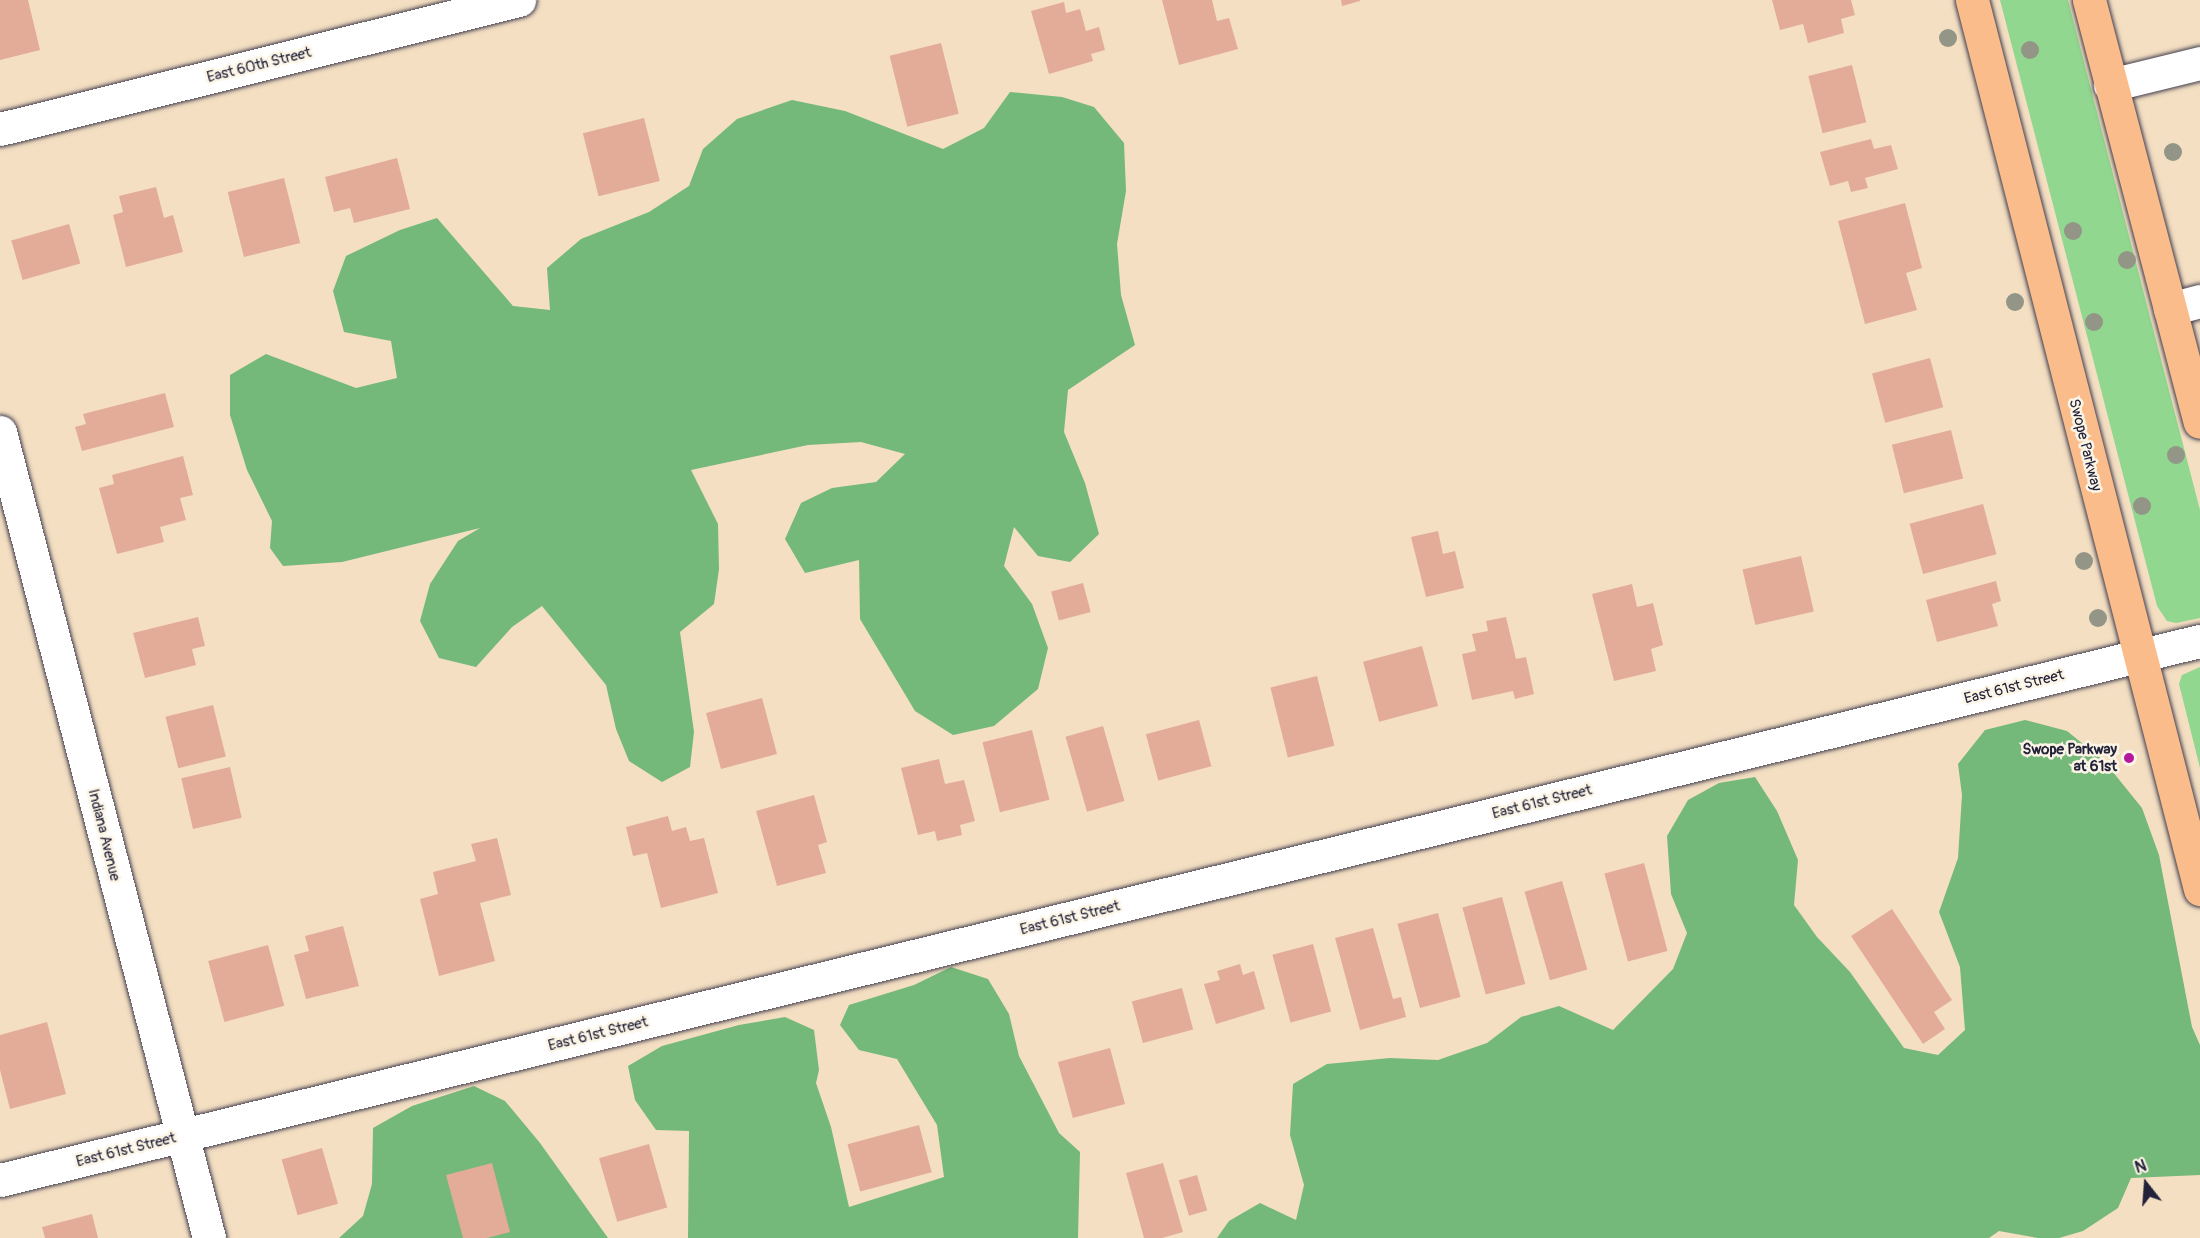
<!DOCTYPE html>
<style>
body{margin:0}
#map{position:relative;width:2200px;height:1238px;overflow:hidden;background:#f4dfc2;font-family:Pangolin,sans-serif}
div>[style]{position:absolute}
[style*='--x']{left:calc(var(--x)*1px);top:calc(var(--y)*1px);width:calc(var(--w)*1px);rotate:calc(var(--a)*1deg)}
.green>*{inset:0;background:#91d790}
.forest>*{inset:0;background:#74b87a}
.building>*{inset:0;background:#e3ac99;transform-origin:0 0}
.roads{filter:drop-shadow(0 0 2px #423e4f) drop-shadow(0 0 2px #423e4f)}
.minor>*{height:33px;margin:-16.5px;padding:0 16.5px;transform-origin:16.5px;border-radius:16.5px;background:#fff}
.major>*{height:33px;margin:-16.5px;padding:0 16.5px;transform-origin:16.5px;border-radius:16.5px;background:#f9bc8a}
.trees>*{width:18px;height:18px;margin:-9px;border-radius:50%;background:#939586}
.dots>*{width:16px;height:16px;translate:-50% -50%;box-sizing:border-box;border:3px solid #fcf5e5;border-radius:50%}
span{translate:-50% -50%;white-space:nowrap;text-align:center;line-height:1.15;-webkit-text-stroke:5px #fcf5e5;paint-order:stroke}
.street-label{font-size:15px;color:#22223b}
.poi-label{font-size:15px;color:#22223b;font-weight:700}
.right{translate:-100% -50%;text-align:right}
.north{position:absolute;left:2116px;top:1154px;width:60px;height:60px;-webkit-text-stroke:4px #fcf5e5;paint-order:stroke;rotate:343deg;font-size:16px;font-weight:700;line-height:24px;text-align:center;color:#22223b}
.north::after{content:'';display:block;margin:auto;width:21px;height:27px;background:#22223b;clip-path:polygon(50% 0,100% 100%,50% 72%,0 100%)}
</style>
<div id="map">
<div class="green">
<div style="clip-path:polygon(2000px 0,2068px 0,2200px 510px,2200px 618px,2176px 623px,2167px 621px,2157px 606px)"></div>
<div style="clip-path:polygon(2200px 667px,2200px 768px,2179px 684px,2182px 675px)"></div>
</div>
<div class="forest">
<div style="clip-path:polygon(1010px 92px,1062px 97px,1094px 107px,1124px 143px,1126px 191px,1117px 244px,1121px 295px,1135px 345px,1068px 390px,1064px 432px,1085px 483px,1099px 534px,1070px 562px,1038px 556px,1014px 527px,1004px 566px,1032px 604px,1048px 648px,1038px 689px,994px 726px,953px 735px,915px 711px,860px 619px,859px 560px,805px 573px,785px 539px,801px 503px,832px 488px,876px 482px,905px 454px,861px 442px,808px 445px,691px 470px,718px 524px,719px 569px,714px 604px,680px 632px,694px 732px,690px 767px,662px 782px,629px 761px,616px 729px,606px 685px,542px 606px,512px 627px,476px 667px,439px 658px,420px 621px,430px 584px,458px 541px,480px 528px,342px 562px,283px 566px,270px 548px,272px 521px,247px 470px,230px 415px,230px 375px,266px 354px,356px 388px,397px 378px,391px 341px,344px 332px,333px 291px,346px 256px,400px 230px,437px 218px,513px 306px,550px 310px,547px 268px,581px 239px,649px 212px,689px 186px,703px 149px,737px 119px,792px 100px,845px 111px,943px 149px,984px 128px)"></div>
<div style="clip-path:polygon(2025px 720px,2067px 731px,2104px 761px,2142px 808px,2159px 855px,2192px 1027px,2200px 1045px,2200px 1175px,2131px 1178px,2118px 1208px,2083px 1231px,2059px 1238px,2038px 1238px,1999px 1231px,1989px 1238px,1217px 1238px,1229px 1221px,1260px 1203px,1296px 1220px,1304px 1185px,1290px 1135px,1293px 1084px,1327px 1064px,1390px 1058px,1438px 1060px,1487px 1043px,1521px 1017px,1559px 1006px,1613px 1030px,1673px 969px,1687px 933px,1671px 894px,1667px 836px,1688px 800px,1719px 783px,1755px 777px,1777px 811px,1798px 860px,1794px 905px,1817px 937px,1850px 972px,1904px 1048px,1938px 1055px,1965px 1030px,1960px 967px,1939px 912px,1958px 858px,1962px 795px,1958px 764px,1985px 730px)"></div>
<div style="clip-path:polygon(951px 967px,988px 979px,1009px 1014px,1019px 1056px,1059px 1133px,1080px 1152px,1078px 1238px,688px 1238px,689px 1131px,656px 1130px,635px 1100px,628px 1066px,662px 1046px,739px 1025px,785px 1017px,814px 1030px,819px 1070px,816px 1083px,831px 1127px,849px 1207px,944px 1177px,937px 1125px,897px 1059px,859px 1050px,840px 1025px,849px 1005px,914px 985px)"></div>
<div style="clip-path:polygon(474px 1086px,505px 1101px,540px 1143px,608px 1238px,339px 1238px,363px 1216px,372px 1184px,373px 1128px,412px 1106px)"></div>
</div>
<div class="building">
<div style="clip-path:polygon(0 0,28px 0,40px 50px,0 60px)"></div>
<div style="clip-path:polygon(1162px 0,1212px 0,1217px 21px,1229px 18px,1238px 49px,1179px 65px)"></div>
<div style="clip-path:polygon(1341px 0,1360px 0,1360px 1px,1342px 6px)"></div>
<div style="clip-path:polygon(1772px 0,1851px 0,1855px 15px,1841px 19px,1844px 33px,1808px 43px,1803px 24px,1780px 30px)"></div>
<div style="clip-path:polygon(1064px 2px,1066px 13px,1080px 9px,1086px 31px,1099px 27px,1105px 50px,1091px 54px,1093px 61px,1049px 74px,1031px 11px)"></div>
<div style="left:941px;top:43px;width:73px;height:53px;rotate:76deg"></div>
<div style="left:1852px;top:65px;width:59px;height:45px;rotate:76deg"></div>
<div style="left:644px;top:118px;width:65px;height:63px;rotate:76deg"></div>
<div style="clip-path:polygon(1871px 139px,1874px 149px,1891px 145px,1898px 169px,1865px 178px,1868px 188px,1851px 192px,1848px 181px,1830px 186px,1820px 152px)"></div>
<div style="clip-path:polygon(397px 158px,410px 209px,354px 223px,350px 208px,334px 212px,325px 177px)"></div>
<div style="left:284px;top:178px;width:67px;height:58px;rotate:76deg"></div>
<div style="clip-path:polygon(156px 187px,164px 218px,173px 215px,183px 252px,126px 267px,113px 215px,123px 212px,119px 196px)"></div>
<div style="clip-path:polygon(1905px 203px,1922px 268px,1906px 273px,1917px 310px,1865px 324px,1838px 221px)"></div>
<div style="left:69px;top:224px;width:41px;height:60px;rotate:74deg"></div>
<div style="left:1930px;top:358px;width:51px;height:60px;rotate:75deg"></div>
<div style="clip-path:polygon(165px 393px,174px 427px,82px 451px,75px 427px,86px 424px,83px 414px)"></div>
<div style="left:1951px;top:430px;width:50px;height:61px;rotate:76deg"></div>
<div style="clip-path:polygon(183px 456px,193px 495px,180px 498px,186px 520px,160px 527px,164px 542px,117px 554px,99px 488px,114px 484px,112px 475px)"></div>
<div style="left:1983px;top:504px;width:52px;height:76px;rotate:75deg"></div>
<div style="clip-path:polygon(1438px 531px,1443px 554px,1455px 551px,1464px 588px,1426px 597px,1411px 537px)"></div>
<div style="left:1801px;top:556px;width:57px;height:60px;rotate:77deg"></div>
<div style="clip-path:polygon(1996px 581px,2001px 601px,1992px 604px,1998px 626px,1937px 642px,1926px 600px)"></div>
<div style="left:1083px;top:583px;width:30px;height:33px;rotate:75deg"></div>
<div style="clip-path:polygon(1632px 584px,1637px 607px,1653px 603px,1663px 645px,1651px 649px,1656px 671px,1614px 681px,1592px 594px)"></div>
<div style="clip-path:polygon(198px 617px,205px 646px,192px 649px,196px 665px,145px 678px,133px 633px)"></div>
<div style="clip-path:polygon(1506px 617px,1516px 659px,1526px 657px,1534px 694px,1515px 699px,1513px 691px,1472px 700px,1462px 654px,1476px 651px,1472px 634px,1488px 631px,1486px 621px)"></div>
<div style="left:1422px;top:646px;width:62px;height:61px;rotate:75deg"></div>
<div style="left:1317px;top:676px;width:72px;height:48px;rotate:76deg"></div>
<div style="left:762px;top:698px;width:58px;height:58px;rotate:75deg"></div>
<div style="left:213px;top:705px;width:53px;height:49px;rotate:76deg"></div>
<div style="left:1199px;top:720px;width:48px;height:55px;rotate:75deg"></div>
<div style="left:1103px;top:726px;width:78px;height:39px;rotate:74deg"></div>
<div style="left:1032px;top:730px;width:72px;height:51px;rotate:76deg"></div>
<div style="clip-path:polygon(939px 759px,945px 784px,964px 780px,975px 821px,960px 825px,962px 835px,937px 841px,935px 831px,918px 835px,901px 768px)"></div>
<div style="left:230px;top:767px;width:52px;height:50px;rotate:77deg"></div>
<div style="clip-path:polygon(814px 795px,827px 842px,818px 845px,826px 873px,777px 886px,756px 811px)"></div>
<div style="clip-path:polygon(668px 816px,672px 831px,686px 827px,690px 841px,704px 838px,718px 893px,661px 908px,647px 853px,633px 856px,626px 827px)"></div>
<div style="clip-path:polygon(497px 838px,511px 895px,480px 903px,495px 961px,439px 976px,420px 899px,438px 894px,433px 872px,476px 861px,471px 844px)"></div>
<div style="left:1644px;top:863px;width:91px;height:41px;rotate:75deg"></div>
<div style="left:1562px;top:881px;width:92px;height:39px;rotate:74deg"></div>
<div style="left:1502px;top:897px;width:90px;height:41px;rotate:75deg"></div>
<div style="clip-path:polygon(1892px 909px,1952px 1000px,1934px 1012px,1945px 1029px,1923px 1044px,1851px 936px)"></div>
<div style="left:1438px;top:913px;width:87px;height:42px;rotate:75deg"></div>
<div style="clip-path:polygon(343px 926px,359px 986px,306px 999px,294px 955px,309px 951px,305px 936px)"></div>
<div style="clip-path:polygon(1373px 928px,1393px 999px,1401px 997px,1406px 1017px,1360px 1030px,1335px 938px)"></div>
<div style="left:1313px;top:944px;width:70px;height:42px;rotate:75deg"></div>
<div style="left:268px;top:945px;width:63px;height:62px;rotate:75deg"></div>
<div style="clip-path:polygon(1240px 964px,1243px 975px,1254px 971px,1265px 1009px,1216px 1024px,1204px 984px,1220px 980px,1217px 971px)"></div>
<div style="left:1182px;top:988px;width:43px;height:52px;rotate:75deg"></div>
<div style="clip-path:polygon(47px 1022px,66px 1094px,10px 1109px,0 1070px,0 1035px)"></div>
<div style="left:1110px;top:1048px;width:58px;height:54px;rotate:75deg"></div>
<div style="left:919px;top:1125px;width:49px;height:74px;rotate:75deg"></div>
<div style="left:649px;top:1144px;width:66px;height:52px;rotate:74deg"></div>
<div style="left:322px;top:1148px;width:58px;height:42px;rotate:74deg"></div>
<div style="clip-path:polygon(492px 1163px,510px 1232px,487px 1238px,463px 1238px,446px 1175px)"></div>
<div style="clip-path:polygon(1163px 1163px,1183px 1232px,1162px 1238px,1144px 1238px,1126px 1173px)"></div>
<div style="left:1197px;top:1175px;width:37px;height:19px;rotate:74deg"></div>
<div style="clip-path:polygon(92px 1214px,98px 1238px,45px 1238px,42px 1227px)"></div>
</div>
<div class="roads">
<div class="minor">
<div style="--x:2110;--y:85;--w:93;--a:-13.7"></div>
<div style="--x:0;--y:129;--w:535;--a:-13.96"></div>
<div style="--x:2170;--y:309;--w:31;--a:-15"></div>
<div style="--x:0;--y:432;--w:833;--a:75.46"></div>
<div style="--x:0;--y:1180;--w:2265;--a:-13.77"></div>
</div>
<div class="major">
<div style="--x:1972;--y:0;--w:918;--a:75.62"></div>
<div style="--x:2089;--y:0;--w:436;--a:75.3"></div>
</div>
</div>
<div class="trees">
<div style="left:1948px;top:38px"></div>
<div style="left:2030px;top:50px"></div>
<div style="left:2173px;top:152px"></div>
<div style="left:2073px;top:231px"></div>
<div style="left:2127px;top:260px"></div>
<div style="left:2015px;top:302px"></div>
<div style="left:2094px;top:322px"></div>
<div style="left:2176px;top:455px"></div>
<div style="left:2142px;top:506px"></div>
<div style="left:2084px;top:561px"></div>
<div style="left:2098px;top:618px"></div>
</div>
<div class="dots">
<div style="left:2129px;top:758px;background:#b5179e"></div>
</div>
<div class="street-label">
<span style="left:259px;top:65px;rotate:-14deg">East 60th Street</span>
<span style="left:2085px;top:445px;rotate:76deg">Swope Parkway</span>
<span style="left:2014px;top:687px;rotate:-14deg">East 61st Street</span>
<span style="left:1542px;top:802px;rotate:-14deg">East 61st Street</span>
<span style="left:104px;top:835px;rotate:76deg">Indiana Avenue</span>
<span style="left:1070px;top:918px;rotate:-14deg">East 61st Street</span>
<span style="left:598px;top:1034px;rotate:-14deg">East 61st Street</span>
<span style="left:126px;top:1150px;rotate:-14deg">East 61st Street</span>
</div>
<div class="poi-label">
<span class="right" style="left:2117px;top:758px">Swope Parkway<br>at 61st</span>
</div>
<div class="north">N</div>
</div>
